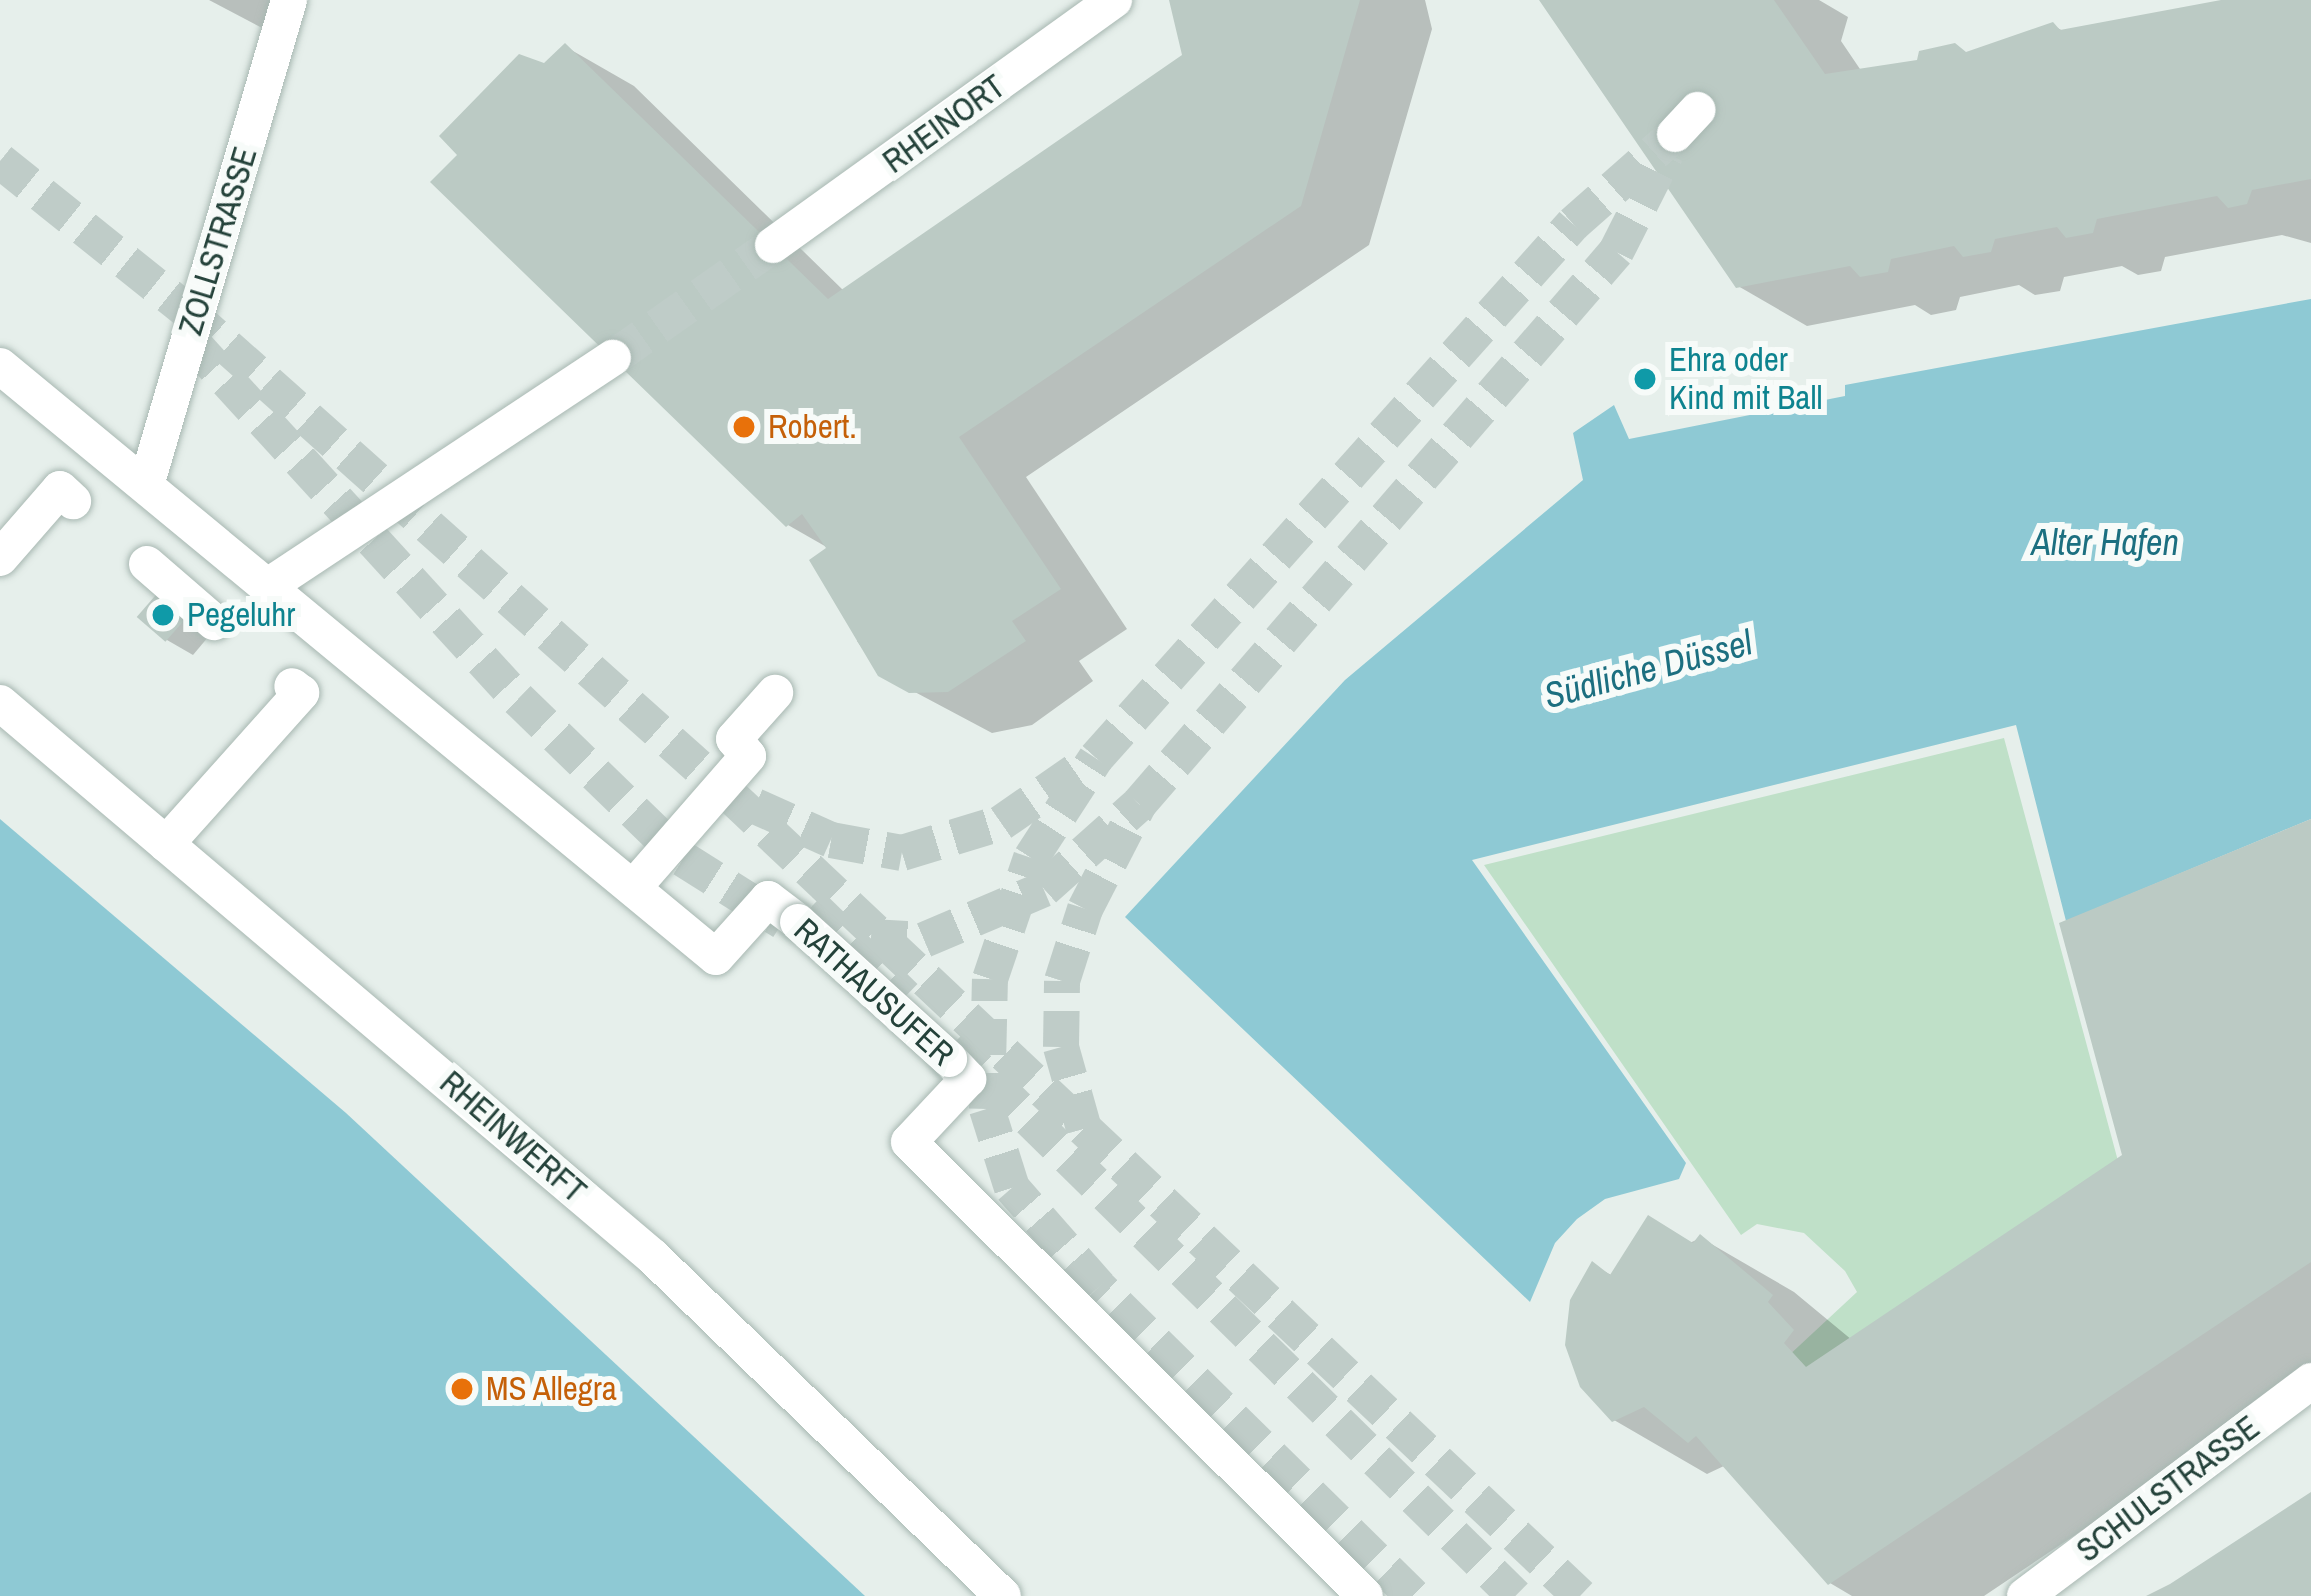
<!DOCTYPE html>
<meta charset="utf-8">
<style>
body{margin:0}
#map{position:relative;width:2311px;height:1596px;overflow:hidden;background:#e6efeb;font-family:"Archivo Narrow",sans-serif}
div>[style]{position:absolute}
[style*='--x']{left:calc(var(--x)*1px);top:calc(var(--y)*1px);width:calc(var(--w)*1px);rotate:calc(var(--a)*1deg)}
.green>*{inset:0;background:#bfe0c8}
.water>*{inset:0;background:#8ec9d4}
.shadow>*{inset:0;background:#0003}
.building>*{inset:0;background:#bbcac4;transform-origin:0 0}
.minor-tunnel>*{height:36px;margin-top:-18px;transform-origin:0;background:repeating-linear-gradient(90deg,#bfccc8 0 36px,transparent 0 54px)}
.trunk-tunnel>*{height:36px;margin-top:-18px;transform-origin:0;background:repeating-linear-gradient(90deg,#bfccc8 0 36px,transparent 0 54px)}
.roads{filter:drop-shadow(0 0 3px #a8b8b2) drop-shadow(0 0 3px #a8b8b2)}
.service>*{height:36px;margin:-18px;padding:0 18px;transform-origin:18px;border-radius:18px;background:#fff}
.pedestrian>*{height:36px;margin:-18px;padding:0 18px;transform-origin:18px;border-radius:18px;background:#fff}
.minor>*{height:36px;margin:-18px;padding:0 18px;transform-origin:18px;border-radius:18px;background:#fff}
.bridges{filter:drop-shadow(0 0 3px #a8b8b2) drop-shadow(0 0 3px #a8b8b2)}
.pedestrian-bridge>*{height:36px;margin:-18px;padding:0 18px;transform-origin:18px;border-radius:18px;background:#fff}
.dots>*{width:33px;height:33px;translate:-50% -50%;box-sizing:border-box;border:6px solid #f7fbf9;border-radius:50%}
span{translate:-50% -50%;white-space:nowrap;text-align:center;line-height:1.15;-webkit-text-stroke:12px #f7fbf9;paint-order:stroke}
.street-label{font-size:33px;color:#24423a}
.culture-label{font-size:33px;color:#0d838f}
.left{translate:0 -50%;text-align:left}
.food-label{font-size:33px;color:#c56008}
.water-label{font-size:36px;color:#1c6f80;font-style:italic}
</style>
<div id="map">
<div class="green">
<div style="clip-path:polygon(2004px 738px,2118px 1161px,1807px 1373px,1785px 1359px,1857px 1292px,1845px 1271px,1804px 1233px,1757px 1224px,1741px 1235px,1484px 865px)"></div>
</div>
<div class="water">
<div style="clip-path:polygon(2311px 299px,2311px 819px,2066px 921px,2016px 725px,1472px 860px,1686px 1163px,1679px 1179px,1605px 1199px,1577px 1219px,1555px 1243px,1530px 1302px,1125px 917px,1345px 680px,1583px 480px,1573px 433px,1614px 405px,1629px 439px,1845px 396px,1845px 385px)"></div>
<div style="clip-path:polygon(0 819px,346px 1113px,865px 1596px,0 1596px)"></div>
</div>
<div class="shadow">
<div style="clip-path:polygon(209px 0,290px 0,279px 37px)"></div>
<div style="clip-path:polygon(1172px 0,1425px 0,1432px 29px,1369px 245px,1026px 477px,1127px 629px,1079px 661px,1093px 681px,1032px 725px,992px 733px,881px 674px,857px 641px,863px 637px,830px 549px,788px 525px,545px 67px,566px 47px,634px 86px,844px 291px,1185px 57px)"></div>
<div style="clip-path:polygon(1543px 0,1819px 0,1848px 17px,1841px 41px,1862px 72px,1968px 54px,2052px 25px,2065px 32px,2233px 0,2311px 0,2311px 243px,2282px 235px,2165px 257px,2161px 271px,2138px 275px,2122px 266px,2064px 277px,2060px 291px,2035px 295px,2019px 285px,1960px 297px,1956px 310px,1931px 315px,1915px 305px,1807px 326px,1738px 286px)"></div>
<div style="clip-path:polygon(161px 593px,214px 630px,193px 655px,167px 640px)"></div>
<div style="clip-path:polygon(2311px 823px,2311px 1377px,1984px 1596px,1852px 1596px,1830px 1583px,1726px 1465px,1707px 1474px,1614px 1420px,1593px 1265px,1613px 1276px,1701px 1238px,1794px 1292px,1852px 1340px,2126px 1157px)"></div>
</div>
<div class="building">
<div style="clip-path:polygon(1169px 0,1360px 0,1301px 206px,959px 437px,1061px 589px,1012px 621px,1026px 641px,948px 692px,909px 693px,878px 676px,809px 560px,826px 548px,802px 514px,786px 527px,430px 182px,457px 155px,439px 136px,519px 54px,544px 63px,565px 43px,828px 299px,1182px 55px)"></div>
<div style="clip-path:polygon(1539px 0,1774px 0,1825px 74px,1917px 60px,1919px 51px,1955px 43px,1966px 52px,2053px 22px,2060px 30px,2221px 0,2311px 0,2311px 179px,2252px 190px,2247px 204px,2228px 208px,2217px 196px,2097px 219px,2093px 233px,2066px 238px,2057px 227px,1995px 239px,1991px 252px,1963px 257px,1954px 246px,1891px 259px,1888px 272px,1860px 277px,1850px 266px,1736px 288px)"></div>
<div style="left:161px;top:589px;width:38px;height:37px;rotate:41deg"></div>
<div style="clip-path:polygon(2311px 819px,2311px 1262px,1828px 1585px,1696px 1436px,1688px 1443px,1644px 1407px,1612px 1422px,1580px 1387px,1565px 1345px,1570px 1300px,1592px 1261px,1610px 1275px,1648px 1215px,1693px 1243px,1700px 1234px,1773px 1295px,1768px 1302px,1794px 1330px,1784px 1343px,1806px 1367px,2122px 1155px,2059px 923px)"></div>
<div style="clip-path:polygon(2311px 1492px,2311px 1596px,2146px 1596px,2170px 1584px)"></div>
</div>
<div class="minor-tunnel">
<div style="--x:613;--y:358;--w:196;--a:-35.2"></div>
</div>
<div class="trunk-tunnel">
<div style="--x:0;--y:161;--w:240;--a:38.7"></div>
<div style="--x:187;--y:311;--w:727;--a:41.71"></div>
<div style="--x:730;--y:795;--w:1168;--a:43.3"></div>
<div style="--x:191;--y:341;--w:485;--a:47.6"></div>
<div style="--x:518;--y:699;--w:230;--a:44.1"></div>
<div style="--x:683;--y:859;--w:118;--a:32.2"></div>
<div style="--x:755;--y:806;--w:83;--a:24.1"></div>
<div style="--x:831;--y:840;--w:72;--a:10.4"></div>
<div style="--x:902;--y:853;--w:103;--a:-16.9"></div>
<div style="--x:1001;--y:823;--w:100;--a:-34.8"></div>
<div style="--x:812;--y:906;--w:130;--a:44.4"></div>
<div style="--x:871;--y:937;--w:53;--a:3.2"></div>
<div style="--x:924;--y:940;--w:130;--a:-23"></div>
<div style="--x:1044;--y:889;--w:127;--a:-41.8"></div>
<div style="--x:953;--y:1044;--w:788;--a:44.49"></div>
<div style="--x:1084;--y:1129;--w:85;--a:-105.7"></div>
<div style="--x:1061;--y:1047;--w:66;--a:-89.1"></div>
<div style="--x:1062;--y:981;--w:76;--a:-72.3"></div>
<div style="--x:1085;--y:909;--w:118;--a:-62.8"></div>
<div style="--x:1139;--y:804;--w:730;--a:-49.17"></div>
<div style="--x:1616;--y:252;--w:111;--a:-63.2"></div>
<div style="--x:1413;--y:1596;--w:441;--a:-135.5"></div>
<div style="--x:1099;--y:1287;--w:132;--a:-131.3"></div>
<div style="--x:1012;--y:1188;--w:83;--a:-107.6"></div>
<div style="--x:987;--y:1109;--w:130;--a:-88.7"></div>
<div style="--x:990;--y:979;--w:128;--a:-71.3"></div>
<div style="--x:1031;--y:858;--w:119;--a:-57"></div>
<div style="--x:1096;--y:758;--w:716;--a:-48.23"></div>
<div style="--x:1573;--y:224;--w:136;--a:-41.4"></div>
</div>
<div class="roads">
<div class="service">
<div style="--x:1675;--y:134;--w:33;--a:-47"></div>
</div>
<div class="pedestrian">
<div style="--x:0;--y:366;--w:928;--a:39.54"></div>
<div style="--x:716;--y:957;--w:78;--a:-48.1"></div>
<div style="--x:768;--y:899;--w:38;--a:37"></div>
<div style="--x:147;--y:482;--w:502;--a:-73.58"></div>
<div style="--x:0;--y:558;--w:91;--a:-49"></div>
<div style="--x:60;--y:489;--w:18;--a:43"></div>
<div style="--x:147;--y:564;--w:89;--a:40.9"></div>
<div style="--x:0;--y:703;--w:856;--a:40.31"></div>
<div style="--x:653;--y:1257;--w:487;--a:44.1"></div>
<div style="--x:166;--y:844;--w:203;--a:-48.2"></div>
<div style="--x:301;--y:693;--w:11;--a:-142"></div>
<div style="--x:633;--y:888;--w:175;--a:-48.9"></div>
<div style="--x:748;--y:756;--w:22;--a:-129"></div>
<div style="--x:734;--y:739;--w:62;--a:-48.3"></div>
<div style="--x:949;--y:1059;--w:28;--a:46"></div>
<div style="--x:968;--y:1079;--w:86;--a:133.1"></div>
<div style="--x:909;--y:1142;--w:643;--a:44.87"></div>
</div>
<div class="minor">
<div style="--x:773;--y:245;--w:420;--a:-35.7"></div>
<div style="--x:271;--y:584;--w:410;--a:-33.5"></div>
<div style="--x:2025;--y:1596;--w:358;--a:-36.9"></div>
</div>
</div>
<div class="bridges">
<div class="pedestrian-bridge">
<div style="--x:798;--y:922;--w:204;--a:42.2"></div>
</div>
</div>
<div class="dots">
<div style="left:1645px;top:379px;background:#0f9aa8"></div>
<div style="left:744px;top:427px;background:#e8710a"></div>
<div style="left:163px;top:615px;background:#0f9aa8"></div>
<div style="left:462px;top:1389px;background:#e8710a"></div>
</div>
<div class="street-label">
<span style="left:944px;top:124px;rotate:-36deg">RHEINORT</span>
<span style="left:218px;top:241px;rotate:-73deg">ZOLLSTRASSE</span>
<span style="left:874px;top:992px;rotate:42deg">RATHAUSUFER</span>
<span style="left:513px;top:1137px;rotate:41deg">RHEINWERFT</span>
<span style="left:2168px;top:1489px;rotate:-37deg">SCHULSTRASSE</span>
</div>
<div class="culture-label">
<span class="left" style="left:1669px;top:379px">Ehra oder<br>Kind mit Ball</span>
<span class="left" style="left:187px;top:615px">Pegeluhr</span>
</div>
<div class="food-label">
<span class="left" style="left:768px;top:427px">Robert.</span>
<span class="left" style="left:486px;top:1389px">MS Allegra</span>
</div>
<div class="water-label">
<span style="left:2105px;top:543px">Alter Hafen</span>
<span style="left:1648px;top:669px;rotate:-15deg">Südliche Düssel</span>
</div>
</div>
